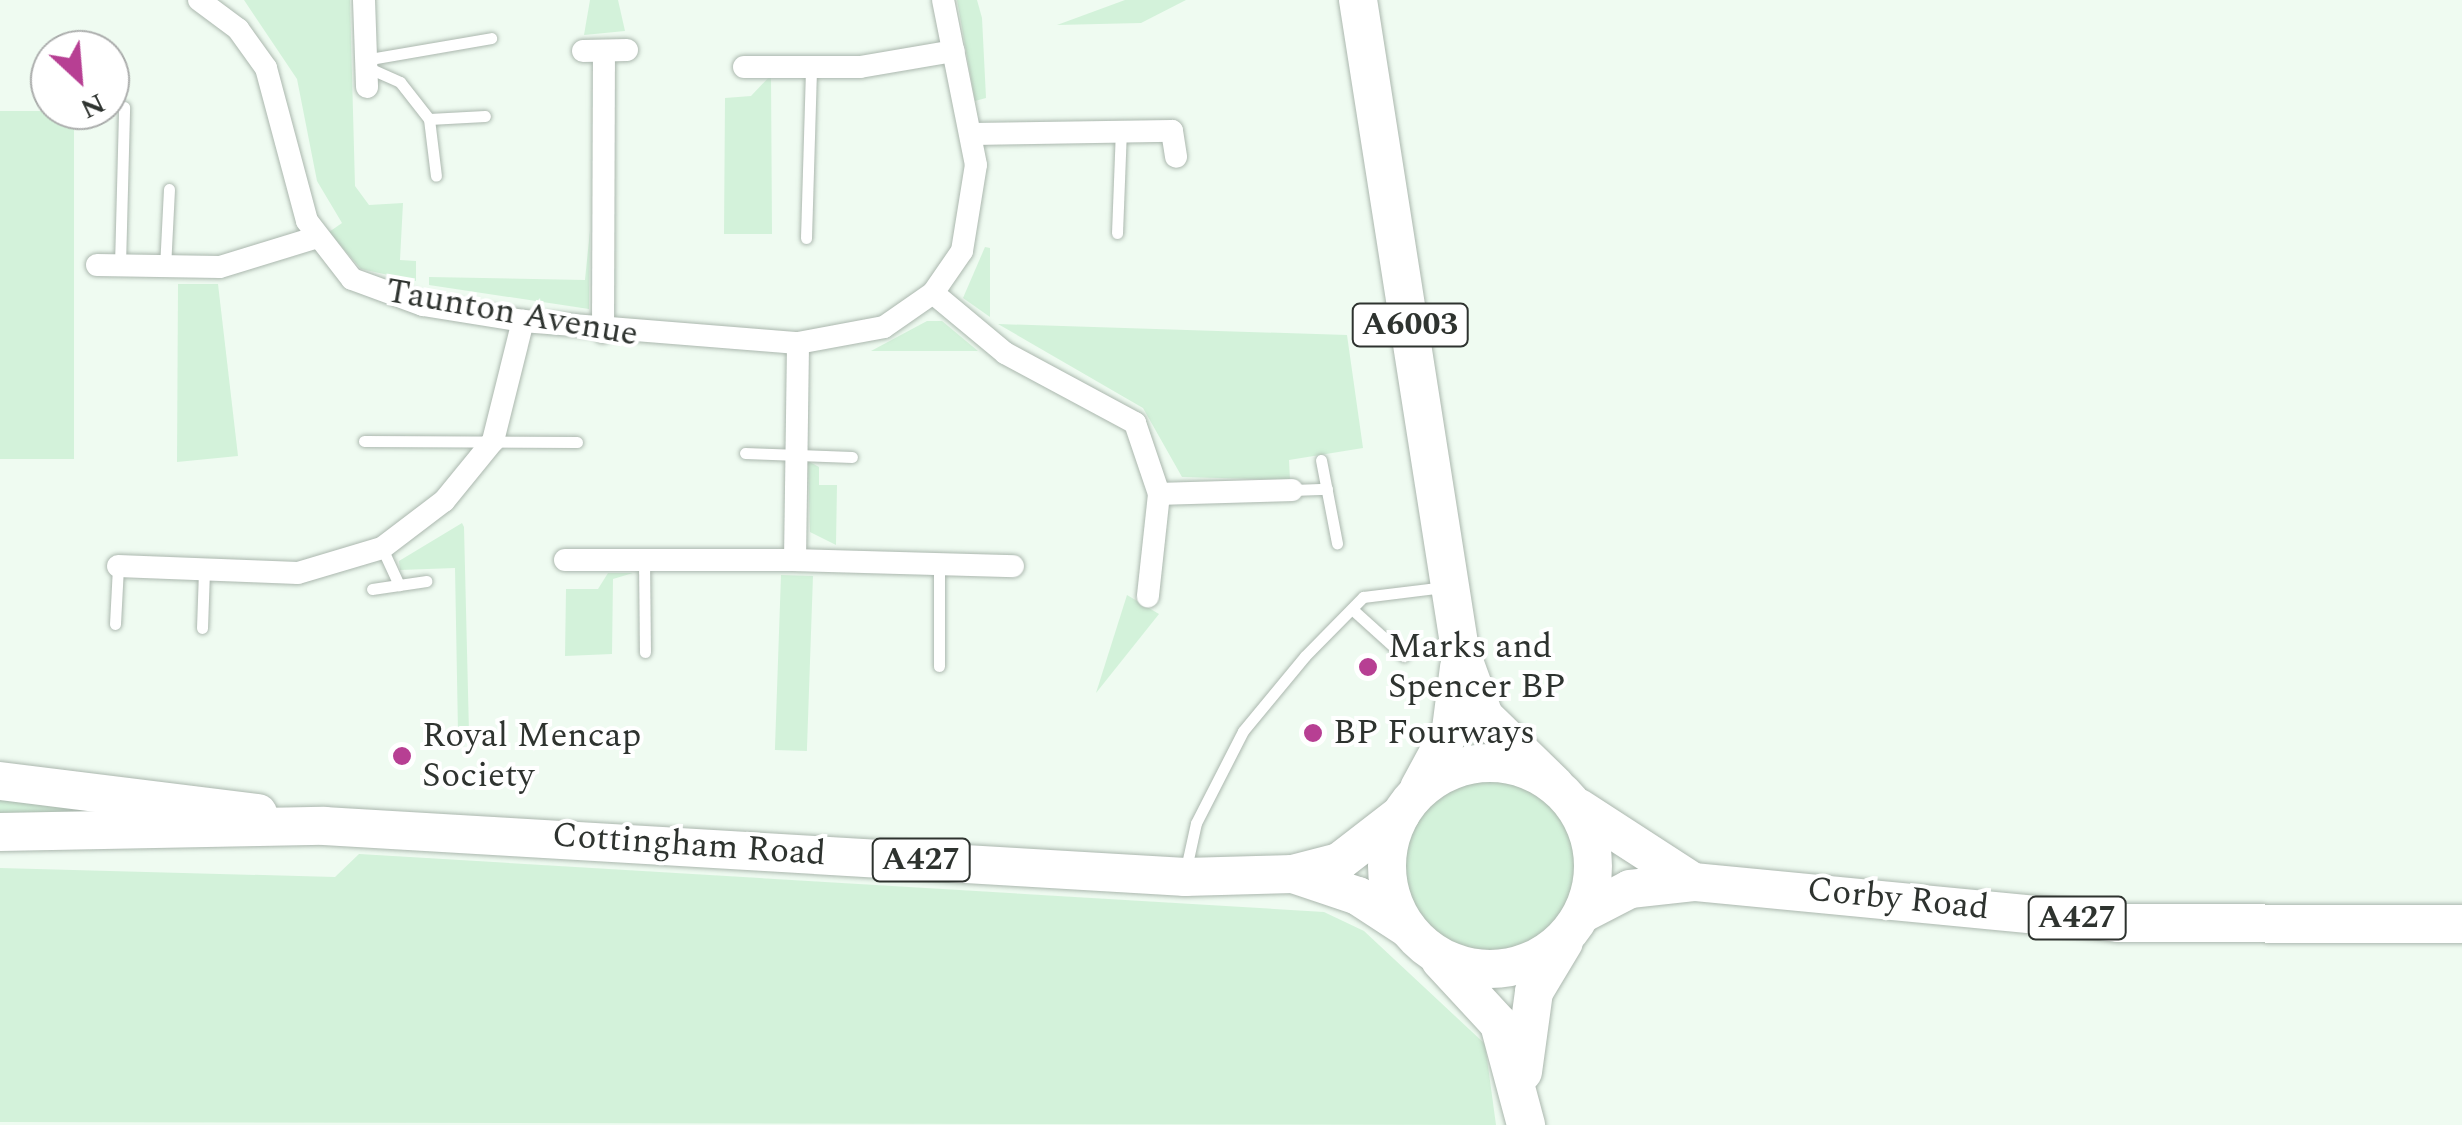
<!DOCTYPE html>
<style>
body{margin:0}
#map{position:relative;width:2462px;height:1125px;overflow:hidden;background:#effbf1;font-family:Spectral,serif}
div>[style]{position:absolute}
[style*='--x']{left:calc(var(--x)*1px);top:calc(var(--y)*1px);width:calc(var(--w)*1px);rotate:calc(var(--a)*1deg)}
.green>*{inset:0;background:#d3f2da;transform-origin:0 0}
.round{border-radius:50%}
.roads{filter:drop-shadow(0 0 2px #abb7ae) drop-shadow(0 0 2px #abb7ae)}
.service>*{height:11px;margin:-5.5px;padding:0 5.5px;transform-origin:5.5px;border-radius:5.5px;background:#fff}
.minor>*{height:22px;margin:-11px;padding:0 11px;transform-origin:11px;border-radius:11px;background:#fff}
.trunk>*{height:38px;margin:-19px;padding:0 19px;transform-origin:19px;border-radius:19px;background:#fff}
.trunk>.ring{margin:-19px;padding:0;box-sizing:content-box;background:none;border:38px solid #fff;border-radius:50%}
.dots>*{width:28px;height:28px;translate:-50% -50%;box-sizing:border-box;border:5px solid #fff;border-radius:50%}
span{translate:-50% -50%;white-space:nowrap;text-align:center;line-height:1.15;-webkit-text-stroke:8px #fff;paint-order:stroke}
.shield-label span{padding:2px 8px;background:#fff;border:2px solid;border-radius:8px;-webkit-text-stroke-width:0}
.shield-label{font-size:32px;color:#2e332f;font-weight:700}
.street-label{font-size:35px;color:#2e332f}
.poi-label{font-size:35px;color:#2e332f}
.left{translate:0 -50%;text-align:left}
.north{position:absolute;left:30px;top:30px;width:100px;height:100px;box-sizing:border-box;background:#fff;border:2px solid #abadac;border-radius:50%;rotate:154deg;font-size:28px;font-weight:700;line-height:40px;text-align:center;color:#2e332f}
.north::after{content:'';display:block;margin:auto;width:35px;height:45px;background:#b73f93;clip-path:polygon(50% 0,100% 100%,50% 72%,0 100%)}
</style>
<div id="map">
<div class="green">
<div style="clip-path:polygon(244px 0,350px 0,355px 186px,369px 205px,403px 203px,400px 260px,416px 261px,416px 281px,361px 269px,329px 232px,342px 223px,317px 181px,297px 79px)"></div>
<div style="clip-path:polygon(590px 0,618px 0,625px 31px,584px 35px)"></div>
<div style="clip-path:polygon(957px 0,977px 0,982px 18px,986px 98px,975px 101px)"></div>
<div style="clip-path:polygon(1125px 0,1186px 0,1141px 23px,1057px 25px)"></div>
<div style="clip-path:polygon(771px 75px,772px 234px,724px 234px,725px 98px,751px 96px)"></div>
<div style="left:0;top:111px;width:74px;height:348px"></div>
<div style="clip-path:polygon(590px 230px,589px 309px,429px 285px,429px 277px,585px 280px)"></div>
<div style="clip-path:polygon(985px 247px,990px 248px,990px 317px,963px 298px)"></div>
<div style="clip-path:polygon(178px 284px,218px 284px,238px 456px,177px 462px)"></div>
<div style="clip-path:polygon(927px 321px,942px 321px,978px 351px,871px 351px)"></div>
<div style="clip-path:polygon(998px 324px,1347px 335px,1363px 448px,1289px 460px,1290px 480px,1182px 477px,1143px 408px)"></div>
<div style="clip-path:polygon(808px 461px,819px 467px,819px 485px,837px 485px,836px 545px,810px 532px)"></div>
<div style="clip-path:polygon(462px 523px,464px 527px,469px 733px,458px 733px,455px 568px,400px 570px,399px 561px)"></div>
<div style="clip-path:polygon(608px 573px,633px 573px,613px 579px,612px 654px,565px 656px,566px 589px,598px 589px)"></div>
<div style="left:781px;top:575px;width:32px;height:175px;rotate:2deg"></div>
<div style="clip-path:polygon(1127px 595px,1159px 614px,1096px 693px)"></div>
<div class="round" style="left:1402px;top:779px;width:176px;height:176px"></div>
<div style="clip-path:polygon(0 796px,139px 814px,0 820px)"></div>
<div style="clip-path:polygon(359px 854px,1324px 912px,1364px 931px,1485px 1044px,1496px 1125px,0 1122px,0 868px,335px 877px)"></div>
</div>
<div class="roads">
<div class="service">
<div style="--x:370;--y:59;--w:123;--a:-9.8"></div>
<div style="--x:371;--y:69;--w:32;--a:24"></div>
<div style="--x:400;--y:82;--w:47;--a:51.9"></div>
<div style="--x:429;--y:119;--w:57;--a:83"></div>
<div style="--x:429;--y:119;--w:56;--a:-3.1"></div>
<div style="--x:1117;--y:233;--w:104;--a:-87.8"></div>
<div style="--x:806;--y:238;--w:172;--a:-88.3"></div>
<div style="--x:120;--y:265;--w:158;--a:-88.5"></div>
<div style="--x:165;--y:268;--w:79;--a:-87.1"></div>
<div style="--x:364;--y:441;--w:213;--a:0.3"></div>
<div style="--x:745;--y:453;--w:107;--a:2.1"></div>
<div style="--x:1321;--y:460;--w:85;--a:79.1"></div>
<div style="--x:1292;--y:490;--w:35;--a:-2"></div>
<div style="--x:382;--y:548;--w:41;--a:65.3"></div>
<div style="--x:644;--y:559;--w:93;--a:89.4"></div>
<div style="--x:939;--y:565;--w:101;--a:90"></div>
<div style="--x:372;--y:589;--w:55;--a:-8.4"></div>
<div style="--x:1352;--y:609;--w:70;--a:42.1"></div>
<div style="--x:115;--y:624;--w:58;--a:-87"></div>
<div style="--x:202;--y:628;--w:58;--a:-88"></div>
<div style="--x:1185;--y:873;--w:51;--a:-77.6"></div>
<div style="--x:1196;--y:823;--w:103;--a:-62.9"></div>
<div style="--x:1243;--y:731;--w:97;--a:-50.4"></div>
<div style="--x:1305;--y:656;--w:83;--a:-45.5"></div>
<div style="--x:1363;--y:597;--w:83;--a:-7"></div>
</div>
<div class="minor">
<div style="--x:199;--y:0;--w:49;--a:36.6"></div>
<div style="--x:238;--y:29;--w:48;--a:54.3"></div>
<div style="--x:266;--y:68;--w:158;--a:75"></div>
<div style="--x:307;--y:221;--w:73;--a:52.2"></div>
<div style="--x:352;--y:279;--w:76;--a:20.1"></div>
<div style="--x:423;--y:305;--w:101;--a:9.1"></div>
<div style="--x:523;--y:321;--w:276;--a:4.6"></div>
<div style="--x:798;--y:343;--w:87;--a:-10.5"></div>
<div style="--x:884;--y:327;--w:60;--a:-34.8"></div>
<div style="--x:933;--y:293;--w:51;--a:-55.4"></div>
<div style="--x:962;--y:251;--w:87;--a:-80.8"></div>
<div style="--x:976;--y:165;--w:168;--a:-101.3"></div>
<div style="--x:364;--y:0;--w:87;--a:88"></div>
<div style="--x:583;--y:51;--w:44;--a:-1.3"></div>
<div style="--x:744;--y:67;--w:116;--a:0"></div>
<div style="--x:860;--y:67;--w:95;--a:-9.7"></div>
<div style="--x:973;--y:134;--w:199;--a:-0.9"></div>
<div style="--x:1172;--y:131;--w:26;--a:81"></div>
<div style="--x:97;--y:265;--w:123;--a:0.9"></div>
<div style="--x:220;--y:267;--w:98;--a:-17.1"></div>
<div style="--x:933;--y:293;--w:94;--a:39.8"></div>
<div style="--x:1005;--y:353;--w:148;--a:28.3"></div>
<div style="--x:1135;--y:423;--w:75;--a:71.3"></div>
<div style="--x:1159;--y:494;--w:103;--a:96.2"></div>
<div style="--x:603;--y:332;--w:281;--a:-89.8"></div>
<div style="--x:1159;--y:494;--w:133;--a:-1.7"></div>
<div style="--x:565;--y:560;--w:230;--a:0"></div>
<div style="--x:795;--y:560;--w:217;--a:-89.2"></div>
<div style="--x:795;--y:560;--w:218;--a:1.6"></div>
<div style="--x:118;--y:566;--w:180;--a:2.2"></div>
<div style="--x:298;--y:573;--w:88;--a:-16.6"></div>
<div style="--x:382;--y:548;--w:78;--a:-37.2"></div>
<div style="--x:444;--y:501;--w:77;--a:-50.8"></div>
<div style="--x:493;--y:441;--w:124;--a:-76"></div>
</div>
<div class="trunk">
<div style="--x:1358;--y:0;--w:658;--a:81.08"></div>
<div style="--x:1460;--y:650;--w:70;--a:70"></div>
<div style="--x:1484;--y:716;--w:99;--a:44.2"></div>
<div class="ring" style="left:1387px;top:763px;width:168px;height:168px"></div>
<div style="--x:0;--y:781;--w:260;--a:7.1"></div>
<div style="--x:1419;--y:788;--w:67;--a:-61.5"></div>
<div style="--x:1451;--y:729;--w:63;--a:-82.6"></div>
<div style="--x:1579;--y:808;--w:135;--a:32.9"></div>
<div style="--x:0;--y:832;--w:324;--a:-1.1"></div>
<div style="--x:324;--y:826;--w:863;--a:3.39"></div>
<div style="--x:1185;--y:877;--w:108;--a:-1.6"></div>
<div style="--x:1293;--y:874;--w:48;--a:-14.6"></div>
<div style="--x:1339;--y:862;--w:78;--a:-37.7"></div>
<div style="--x:1293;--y:874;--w:69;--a:18.7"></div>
<div style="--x:1358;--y:896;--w:59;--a:33.1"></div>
<div style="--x:1582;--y:914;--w:54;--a:-27.5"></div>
<div style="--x:1630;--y:889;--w:64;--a:-6.2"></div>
<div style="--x:1694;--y:882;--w:426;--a:5.5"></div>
<div style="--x:2118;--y:923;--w:344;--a:0.2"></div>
<div style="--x:1440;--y:960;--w:87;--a:47.3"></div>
<div style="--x:1499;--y:1024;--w:105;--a:75"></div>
<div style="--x:1523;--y:1072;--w:81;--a:-82.2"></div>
<div style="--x:1534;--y:992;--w:58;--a:-59"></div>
</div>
</div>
<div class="dots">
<div style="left:1368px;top:667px;background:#b73f93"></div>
<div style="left:1313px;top:733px;background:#b73f93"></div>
<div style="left:402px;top:756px;background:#b73f93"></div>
</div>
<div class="shield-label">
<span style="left:1410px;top:325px">A6003</span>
<span style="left:921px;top:860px">A427</span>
<span style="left:2077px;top:918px">A427</span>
</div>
<div class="street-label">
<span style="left:512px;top:313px;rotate:10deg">Taunton Avenue</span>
<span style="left:689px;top:845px;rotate:4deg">Cottingham Road</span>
<span style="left:1898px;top:899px;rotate:6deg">Corby Road</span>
</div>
<div class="poi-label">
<span class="left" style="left:1388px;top:667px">Marks and<br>Spencer BP</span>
<span class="left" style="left:1333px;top:733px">BP Fourways</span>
<span class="left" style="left:422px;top:756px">Royal Mencap<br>Society</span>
</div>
<div class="north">N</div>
</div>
